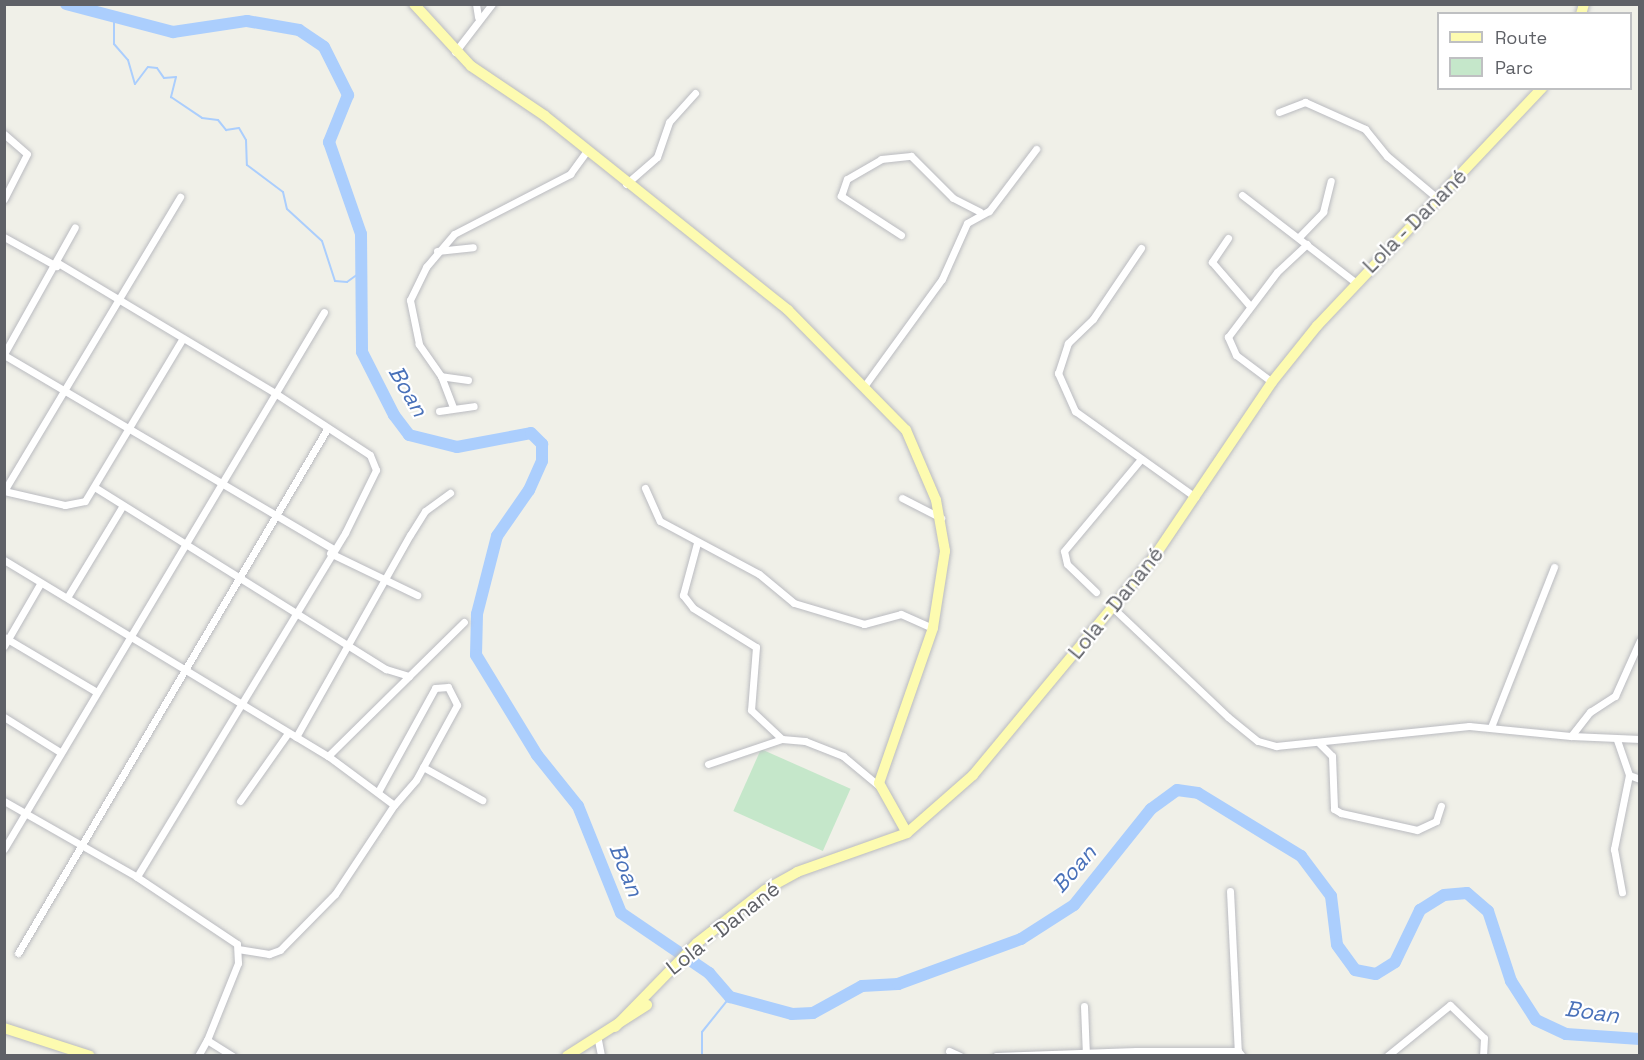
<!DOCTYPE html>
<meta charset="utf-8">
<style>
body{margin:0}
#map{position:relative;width:1644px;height:1060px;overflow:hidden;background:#f0f0e8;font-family:"Space Grotesk",sans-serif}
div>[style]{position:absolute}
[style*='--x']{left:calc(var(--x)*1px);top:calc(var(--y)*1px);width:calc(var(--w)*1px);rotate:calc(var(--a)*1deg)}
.green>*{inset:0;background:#c5e7ca;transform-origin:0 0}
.stream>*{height:2px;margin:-1px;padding:0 1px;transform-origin:1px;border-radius:1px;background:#abcefd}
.river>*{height:12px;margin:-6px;padding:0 6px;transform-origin:6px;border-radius:6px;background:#abcefd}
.roads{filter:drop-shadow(0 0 2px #babbc0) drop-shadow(0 0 2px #babbc0)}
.minor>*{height:7px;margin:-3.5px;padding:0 3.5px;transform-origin:3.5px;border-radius:3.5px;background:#fff}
.primary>*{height:10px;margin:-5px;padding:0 5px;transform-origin:5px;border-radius:5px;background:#fdfbb0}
span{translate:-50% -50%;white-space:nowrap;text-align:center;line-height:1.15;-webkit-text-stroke:4.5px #fff;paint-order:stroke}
.street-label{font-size:21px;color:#5f6167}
.water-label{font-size:22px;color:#4971b9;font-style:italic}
.frame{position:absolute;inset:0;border:6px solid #5f6167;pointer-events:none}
.legend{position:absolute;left:1437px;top:12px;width:195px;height:78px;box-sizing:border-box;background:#fff;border:2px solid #bfc0c2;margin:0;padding:8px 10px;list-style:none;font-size:18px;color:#5f6167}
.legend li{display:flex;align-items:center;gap:12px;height:30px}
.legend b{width:30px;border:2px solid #bfc0c2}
</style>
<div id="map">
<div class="green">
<div style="left:761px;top:749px;width:98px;height:68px;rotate:24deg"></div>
</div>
<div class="stream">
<div style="--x:114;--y:17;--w:27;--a:90"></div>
<div style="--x:114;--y:44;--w:21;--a:49"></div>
<div style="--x:128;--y:60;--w:25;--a:74"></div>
<div style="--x:135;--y:84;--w:21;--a:-53"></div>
<div style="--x:148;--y:67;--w:9;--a:6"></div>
<div style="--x:157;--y:68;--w:12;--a:55"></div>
<div style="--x:164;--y:78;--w:12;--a:-5"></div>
<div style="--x:176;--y:77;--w:21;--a:104"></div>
<div style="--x:171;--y:97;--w:37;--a:34"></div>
<div style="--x:202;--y:118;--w:16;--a:7"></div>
<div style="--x:218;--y:120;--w:13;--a:51"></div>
<div style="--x:226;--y:130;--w:13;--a:-9"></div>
<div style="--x:239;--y:128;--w:14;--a:60"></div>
<div style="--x:246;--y:140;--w:25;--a:88"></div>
<div style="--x:247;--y:165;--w:45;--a:36.9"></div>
<div style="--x:283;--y:192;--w:17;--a:77"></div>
<div style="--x:287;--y:209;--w:47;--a:42.4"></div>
<div style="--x:322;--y:241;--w:42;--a:72"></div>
<div style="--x:335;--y:281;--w:12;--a:5"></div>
<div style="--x:347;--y:282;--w:17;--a:-36"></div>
<div style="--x:702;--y:1056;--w:24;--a:-90"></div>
<div style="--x:702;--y:1032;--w:45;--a:-51.3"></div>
</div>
<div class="river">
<div style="--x:66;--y:4;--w:111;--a:14.7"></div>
<div style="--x:173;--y:32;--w:75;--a:-8.5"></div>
<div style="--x:247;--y:21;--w:53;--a:9.8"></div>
<div style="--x:299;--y:30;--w:30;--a:34"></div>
<div style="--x:324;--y:47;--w:54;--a:63.4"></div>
<div style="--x:348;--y:95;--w:51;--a:112"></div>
<div style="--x:329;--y:142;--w:97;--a:70.8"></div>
<div style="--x:361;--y:234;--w:118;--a:89.5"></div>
<div style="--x:362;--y:352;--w:71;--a:63.1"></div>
<div style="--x:394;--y:415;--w:25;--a:53"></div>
<div style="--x:409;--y:435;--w:49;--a:14"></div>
<div style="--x:457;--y:447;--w:75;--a:-10.7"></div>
<div style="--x:531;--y:433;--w:16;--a:45"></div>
<div style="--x:542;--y:444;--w:17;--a:90"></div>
<div style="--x:542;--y:461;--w:32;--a:114"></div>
<div style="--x:529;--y:490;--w:56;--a:124.8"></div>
<div style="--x:497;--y:536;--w:81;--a:104.4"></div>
<div style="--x:477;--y:614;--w:41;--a:91.4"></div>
<div style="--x:476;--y:655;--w:117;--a:58.6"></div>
<div style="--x:537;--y:755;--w:65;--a:51.2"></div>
<div style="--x:578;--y:806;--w:115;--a:68.1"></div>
<div style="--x:621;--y:913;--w:107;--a:34.3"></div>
<div style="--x:709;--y:973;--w:32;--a:49"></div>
<div style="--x:730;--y:997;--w:64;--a:15.3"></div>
<div style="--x:792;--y:1014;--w:21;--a:-3"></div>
<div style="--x:813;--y:1013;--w:56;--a:-28.9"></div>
<div style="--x:862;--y:986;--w:36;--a:-3"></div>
<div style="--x:898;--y:984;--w:131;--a:-20.1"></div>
<div style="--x:1021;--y:939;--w:63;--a:-32.7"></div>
<div style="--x:1074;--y:905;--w:123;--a:-51.3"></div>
<div style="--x:1151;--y:809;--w:32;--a:-36"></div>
<div style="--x:1177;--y:790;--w:21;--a:8"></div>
<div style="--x:1198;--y:793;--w:121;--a:31.5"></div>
<div style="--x:1301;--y:856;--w:50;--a:53.1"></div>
<div style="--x:1331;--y:896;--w:49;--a:83"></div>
<div style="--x:1337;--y:945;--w:31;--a:54"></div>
<div style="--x:1355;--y:970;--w:21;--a:11"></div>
<div style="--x:1376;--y:974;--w:22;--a:-32"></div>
<div style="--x:1395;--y:962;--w:58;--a:-64.3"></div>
<div style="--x:1420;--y:910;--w:28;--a:-32"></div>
<div style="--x:1444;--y:895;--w:23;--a:-5"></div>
<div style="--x:1467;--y:893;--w:28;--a:41"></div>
<div style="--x:1488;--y:911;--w:74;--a:71.8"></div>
<div style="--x:1511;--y:981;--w:46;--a:57.3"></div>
<div style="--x:1536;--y:1020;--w:33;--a:25"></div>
<div style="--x:1566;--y:1034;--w:74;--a:3.9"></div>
</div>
<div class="roads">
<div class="minor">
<div style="--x:476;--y:4;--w:13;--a:81"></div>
<div style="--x:455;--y:52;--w:61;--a:-52.4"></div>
<div style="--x:1279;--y:112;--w:28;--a:-21"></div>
<div style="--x:1305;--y:102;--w:66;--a:24.2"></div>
<div style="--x:1365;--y:129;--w:35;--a:51"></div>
<div style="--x:1387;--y:156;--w:65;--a:40"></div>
<div style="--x:4;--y:134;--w:30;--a:41"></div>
<div style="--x:27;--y:154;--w:51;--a:117.1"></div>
<div style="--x:626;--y:184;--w:41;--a:-41.1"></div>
<div style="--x:657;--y:157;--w:37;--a:-71"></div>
<div style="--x:669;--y:122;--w:39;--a:-48"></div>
<div style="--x:1242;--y:195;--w:143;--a:37.6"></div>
<div style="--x:901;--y:235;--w:72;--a:-147"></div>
<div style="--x:841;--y:196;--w:18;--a:-71"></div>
<div style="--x:847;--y:179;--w:39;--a:-30"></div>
<div style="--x:881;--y:159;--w:30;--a:-6"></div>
<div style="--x:911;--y:156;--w:59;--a:45"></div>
<div style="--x:953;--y:198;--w:30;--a:27"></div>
<div style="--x:4;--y:237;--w:60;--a:29.1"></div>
<div style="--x:1299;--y:237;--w:35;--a:-46"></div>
<div style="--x:1323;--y:212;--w:32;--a:-76"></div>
<div style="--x:1228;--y:238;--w:29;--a:124"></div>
<div style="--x:1212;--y:262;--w:58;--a:49.2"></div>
<div style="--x:1141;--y:248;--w:86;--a:124.1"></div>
<div style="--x:1093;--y:319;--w:35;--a:136"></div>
<div style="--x:1068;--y:343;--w:32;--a:108"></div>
<div style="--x:1058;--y:373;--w:42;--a:65.9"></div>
<div style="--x:1075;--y:411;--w:148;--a:35.6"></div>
<div style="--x:437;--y:251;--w:36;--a:-6"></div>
<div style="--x:58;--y:263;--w:253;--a:30.9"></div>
<div style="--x:275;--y:393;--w:113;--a:33.1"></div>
<div style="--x:370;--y:455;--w:16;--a:68"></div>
<div style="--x:376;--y:470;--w:70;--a:116.2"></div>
<div style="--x:345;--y:533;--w:402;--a:121.2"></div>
<div style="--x:4;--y:354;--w:145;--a:-60.8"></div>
<div style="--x:4;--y:355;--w:382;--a:30.5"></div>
<div style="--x:441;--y:376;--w:34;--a:69"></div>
<div style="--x:468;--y:380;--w:27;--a:-172"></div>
<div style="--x:441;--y:376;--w:39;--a:-125"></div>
<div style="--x:419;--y:344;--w:45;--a:-101.6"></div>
<div style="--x:410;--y:300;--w:37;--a:-64"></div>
<div style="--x:426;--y:267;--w:43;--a:-49.7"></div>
<div style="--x:454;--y:234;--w:131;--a:-27.3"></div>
<div style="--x:570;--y:174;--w:27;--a:-54"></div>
<div style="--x:1272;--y:382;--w:45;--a:-143.1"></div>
<div style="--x:1236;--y:355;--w:20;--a:-114"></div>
<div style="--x:1228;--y:337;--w:81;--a:-53"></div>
<div style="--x:1277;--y:272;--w:41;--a:-43"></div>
<div style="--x:865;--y:385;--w:131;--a:-54"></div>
<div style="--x:942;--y:279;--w:61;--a:-65.9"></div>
<div style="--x:967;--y:223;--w:25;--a:-29"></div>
<div style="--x:989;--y:211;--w:78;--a:-52.8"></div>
<div style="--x:439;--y:411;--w:35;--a:-8"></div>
<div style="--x:96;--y:488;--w:342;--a:32"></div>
<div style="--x:386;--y:669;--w:24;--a:17"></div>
<div style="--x:409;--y:676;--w:77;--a:-44.5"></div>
<div style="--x:645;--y:488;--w:36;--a:66"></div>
<div style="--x:660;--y:521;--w:112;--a:28.2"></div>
<div style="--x:759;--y:574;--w:45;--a:39.6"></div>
<div style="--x:794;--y:603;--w:73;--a:16.7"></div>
<div style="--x:864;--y:624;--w:38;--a:-15"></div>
<div style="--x:901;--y:614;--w:35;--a:24"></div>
<div style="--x:4;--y:491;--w:343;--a:-59.1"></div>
<div style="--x:4;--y:491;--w:63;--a:12.9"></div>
<div style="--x:65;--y:505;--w:20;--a:-11"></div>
<div style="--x:85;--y:501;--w:190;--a:-59"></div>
<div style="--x:902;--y:498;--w:44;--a:27.1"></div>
<div style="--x:697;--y:543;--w:54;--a:105.1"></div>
<div style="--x:683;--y:595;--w:16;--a:52"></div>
<div style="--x:693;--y:608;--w:74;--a:31.8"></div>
<div style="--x:756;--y:647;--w:63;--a:94.5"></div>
<div style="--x:751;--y:710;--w:42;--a:43.1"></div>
<div style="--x:330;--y:553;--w:97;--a:25.8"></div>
<div style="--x:4;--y:560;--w:379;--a:31.2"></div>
<div style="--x:328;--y:756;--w:82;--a:36.6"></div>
<div style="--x:394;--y:805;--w:107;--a:123.5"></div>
<div style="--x:335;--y:894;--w:78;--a:134.5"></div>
<div style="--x:280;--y:950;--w:12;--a:160"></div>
<div style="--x:269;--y:954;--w:30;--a:-171"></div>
<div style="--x:1096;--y:592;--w:40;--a:-136"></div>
<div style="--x:1067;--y:564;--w:13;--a:-103"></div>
<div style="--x:1064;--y:551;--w:120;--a:-50.1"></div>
<div style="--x:68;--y:596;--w:104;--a:-58.8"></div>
<div style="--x:1111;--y:606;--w:161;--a:43.5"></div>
<div style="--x:1228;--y:717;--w:38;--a:39"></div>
<div style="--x:1258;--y:741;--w:19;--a:16"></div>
<div style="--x:1276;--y:746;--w:194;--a:-5.9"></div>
<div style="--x:1469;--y:726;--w:102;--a:5.6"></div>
<div style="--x:1571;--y:736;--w:31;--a:-52"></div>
<div style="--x:1590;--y:712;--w:30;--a:-33"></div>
<div style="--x:1615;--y:696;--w:61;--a:-65.9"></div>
<div style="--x:4;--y:637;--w:106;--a:30.7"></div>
<div style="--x:4;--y:646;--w:72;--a:-59.9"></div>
<div style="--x:4;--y:717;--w:66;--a:32"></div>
<div style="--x:1491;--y:727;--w:172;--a:-68.5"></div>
<div style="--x:1571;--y:736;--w:69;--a:2.5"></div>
<div style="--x:296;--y:737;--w:232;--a:-60.6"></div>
<div style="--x:410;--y:535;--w:28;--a:-58"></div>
<div style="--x:425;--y:511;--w:31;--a:-36"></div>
<div style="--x:1617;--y:740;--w:37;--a:71"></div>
<div style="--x:1629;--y:775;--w:76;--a:101.5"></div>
<div style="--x:1614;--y:849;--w:44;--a:79.5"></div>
<div style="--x:1319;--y:743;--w:18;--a:45"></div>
<div style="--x:1332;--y:756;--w:53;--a:87.8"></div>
<div style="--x:1334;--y:809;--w:8;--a:30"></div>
<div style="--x:1341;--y:813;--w:78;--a:12.6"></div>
<div style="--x:1417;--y:830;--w:21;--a:-25"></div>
<div style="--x:1436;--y:821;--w:16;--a:-72"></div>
<div style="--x:328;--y:756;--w:114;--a:-44.6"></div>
<div style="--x:708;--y:764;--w:78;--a:-18.7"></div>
<div style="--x:782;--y:739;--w:23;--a:5"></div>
<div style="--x:805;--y:741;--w:41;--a:21.5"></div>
<div style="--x:843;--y:756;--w:47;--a:39.8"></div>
<div style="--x:423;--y:767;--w:68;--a:29.2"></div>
<div style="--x:1629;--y:775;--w:12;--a:20"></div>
<div style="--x:379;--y:790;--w:116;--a:-61.2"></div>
<div style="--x:435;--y:688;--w:13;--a:-4"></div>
<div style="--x:448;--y:687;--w:20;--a:63"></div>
<div style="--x:457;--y:705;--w:85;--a:118.7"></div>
<div style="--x:416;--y:780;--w:33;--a:131"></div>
<div style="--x:4;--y:801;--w:153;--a:29.7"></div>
<div style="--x:137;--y:877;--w:120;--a:33.8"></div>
<div style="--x:237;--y:944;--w:19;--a:87"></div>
<div style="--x:238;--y:963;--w:83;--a:111.9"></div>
<div style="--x:207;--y:1040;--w:31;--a:32"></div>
<div style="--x:240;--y:801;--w:83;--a:-54.8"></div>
<div style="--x:4;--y:849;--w:625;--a:-59.21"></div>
<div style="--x:1230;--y:891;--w:162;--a:87.2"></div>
<div style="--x:18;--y:953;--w:608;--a:-59.47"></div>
<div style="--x:1084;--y:1006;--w:50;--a:87.7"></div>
<div style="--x:598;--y:1040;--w:16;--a:79"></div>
<div style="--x:949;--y:1051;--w:12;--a:24"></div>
<div style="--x:198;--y:1056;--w:18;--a:-61"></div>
<div style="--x:996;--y:1056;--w:140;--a:-2"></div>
<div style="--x:1136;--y:1051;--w:102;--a:0"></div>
<div style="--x:1238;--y:1051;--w:6;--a:51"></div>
<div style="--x:1387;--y:1056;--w:81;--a:-39"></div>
<div style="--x:1450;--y:1005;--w:47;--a:44.1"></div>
<div style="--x:1484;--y:1038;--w:18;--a:93"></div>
</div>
<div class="primary">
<div style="--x:414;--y:4;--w:84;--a:47.4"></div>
<div style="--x:471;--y:66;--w:89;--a:34"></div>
<div style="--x:545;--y:116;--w:311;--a:38.6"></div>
<div style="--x:788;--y:310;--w:168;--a:45.5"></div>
<div style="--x:906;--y:430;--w:76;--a:66.8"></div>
<div style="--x:936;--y:500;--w:52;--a:80"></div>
<div style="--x:945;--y:551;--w:78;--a:98.9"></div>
<div style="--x:933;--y:628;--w:164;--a:109.2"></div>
<div style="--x:879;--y:783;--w:57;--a:60.8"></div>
<div style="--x:1581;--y:14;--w:10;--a:-73"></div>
<div style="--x:615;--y:1027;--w:117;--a:-45.7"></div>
<div style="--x:697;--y:943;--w:86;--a:-37.9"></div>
<div style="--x:765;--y:890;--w:37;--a:-29"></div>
<div style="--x:797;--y:872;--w:117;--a:-19.5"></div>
<div style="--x:907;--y:833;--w:88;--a:-41.3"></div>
<div style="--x:973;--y:775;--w:283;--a:-50.3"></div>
<div style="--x:1154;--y:557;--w:211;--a:-56"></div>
<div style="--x:1272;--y:382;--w:72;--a:-51.2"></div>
<div style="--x:1317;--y:326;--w:328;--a:-46.6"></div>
<div style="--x:4;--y:1028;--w:90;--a:18"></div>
<div style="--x:567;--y:1056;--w:95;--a:-32.5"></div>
</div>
</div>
<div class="street-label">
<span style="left:1415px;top:221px;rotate:-45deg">Lola - Danané</span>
<span style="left:1116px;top:603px;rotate:-51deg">Lola - Danané</span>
<span style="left:723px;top:928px;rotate:-38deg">Lola - Danané</span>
</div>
<div class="water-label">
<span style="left:408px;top:391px;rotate:60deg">Boan</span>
<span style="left:1074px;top:869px;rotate:-49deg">Boan</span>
<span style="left:626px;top:870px;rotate:68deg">Boan</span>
<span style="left:1592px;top:1012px;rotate:8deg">Boan</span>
</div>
<div class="frame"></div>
<ul class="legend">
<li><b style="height:8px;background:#fdfbb0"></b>Route</li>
<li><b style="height:16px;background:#c5e7ca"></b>Parc</li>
</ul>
</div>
